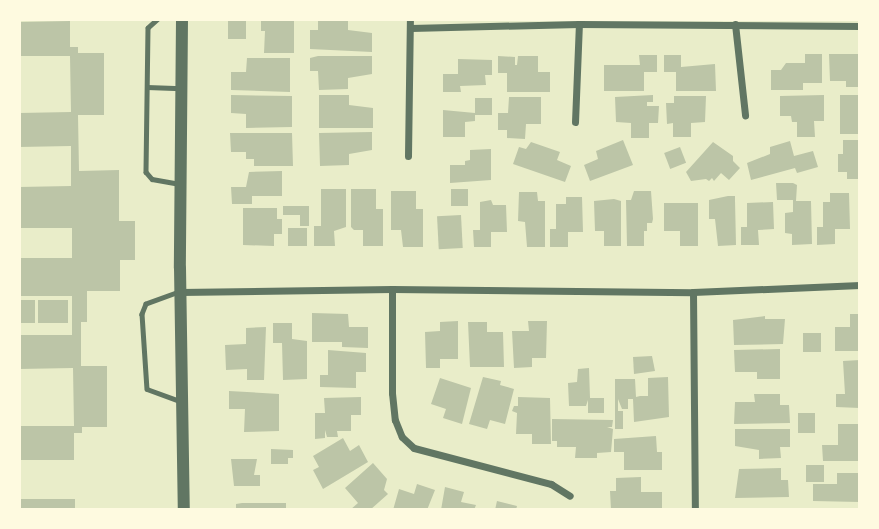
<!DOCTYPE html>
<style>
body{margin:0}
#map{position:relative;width:879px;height:529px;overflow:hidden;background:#e9edc9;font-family:"Source Sans 3",sans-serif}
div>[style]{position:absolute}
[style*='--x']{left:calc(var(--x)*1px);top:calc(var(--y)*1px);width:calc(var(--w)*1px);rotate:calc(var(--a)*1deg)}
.building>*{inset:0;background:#bcc5a7;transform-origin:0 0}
.service>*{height:4.5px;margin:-2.25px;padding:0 2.25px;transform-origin:2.25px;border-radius:2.25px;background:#617663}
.minor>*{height:7px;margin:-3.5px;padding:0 3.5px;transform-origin:3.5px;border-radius:3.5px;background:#617663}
.tertiary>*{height:12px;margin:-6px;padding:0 6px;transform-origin:6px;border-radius:6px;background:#617663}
span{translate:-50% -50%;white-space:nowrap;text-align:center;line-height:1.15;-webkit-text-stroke:7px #fefae0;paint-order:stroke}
.frame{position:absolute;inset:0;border:21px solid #fefae0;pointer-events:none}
</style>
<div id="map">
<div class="building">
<div style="clip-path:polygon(261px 19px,294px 20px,294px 53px,264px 53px,265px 31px,261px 31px)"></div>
<div style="clip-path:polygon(318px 19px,348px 19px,348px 30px,372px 33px,372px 52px,310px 49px,310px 30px,318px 30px)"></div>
<div style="left:228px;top:20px;width:18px;height:19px"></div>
<div style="clip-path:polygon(70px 21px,70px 47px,78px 47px,78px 53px,104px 53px,104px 115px,78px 115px,79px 171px,119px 170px,119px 221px,135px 221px,135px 260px,120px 260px,120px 291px,87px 291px,87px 322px,81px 322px,81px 366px,107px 366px,107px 427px,82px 427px,82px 433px,74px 433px,74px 460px,19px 460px,19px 426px,74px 426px,73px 368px,19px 369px,19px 335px,72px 335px,72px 296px,19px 296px,19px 258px,72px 258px,72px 228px,19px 228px,19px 187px,71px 186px,71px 146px,19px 147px,19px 113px,71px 112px,70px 56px,19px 56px,19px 22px)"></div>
<div style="clip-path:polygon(805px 54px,822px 54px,822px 83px,803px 83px,803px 90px,771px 90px,771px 70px,781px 70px,786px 63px,805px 63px)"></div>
<div style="clip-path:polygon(829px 54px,860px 54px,860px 87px,846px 87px,846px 81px,830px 81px)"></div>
<div style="clip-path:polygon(639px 55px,657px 55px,657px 72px,644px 72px,644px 91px,604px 91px,604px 65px,640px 65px)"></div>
<div style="clip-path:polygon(664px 55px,681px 55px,681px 67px,715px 64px,716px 91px,676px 91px,676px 72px,664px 72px)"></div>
<div style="clip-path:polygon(318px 56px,372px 56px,372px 74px,348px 78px,348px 89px,319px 90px,318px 71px,310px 71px,310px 58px)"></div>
<div style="clip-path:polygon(498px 56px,515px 57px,515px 65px,517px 65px,518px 56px,538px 56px,538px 72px,550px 72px,550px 92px,507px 92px,507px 73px,498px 73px)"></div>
<div style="clip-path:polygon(247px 58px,290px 58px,290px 92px,231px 90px,231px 72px,246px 72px)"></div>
<div style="clip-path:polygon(458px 59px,492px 60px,492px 75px,485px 75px,486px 85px,460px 86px,461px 92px,443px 92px,443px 74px,458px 74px)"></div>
<div style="clip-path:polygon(231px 95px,292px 96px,292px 127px,246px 128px,246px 114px,231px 113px)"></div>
<div style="clip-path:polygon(319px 95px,349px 95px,349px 105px,373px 108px,373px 128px,319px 128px)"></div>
<div style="clip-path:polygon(653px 95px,653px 102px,647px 102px,647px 106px,659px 106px,658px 123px,649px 123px,649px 138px,631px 138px,631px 123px,616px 122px,615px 97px)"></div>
<div style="clip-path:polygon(824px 95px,824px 121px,814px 121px,815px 137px,797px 137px,797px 122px,792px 122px,791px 116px,780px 116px,780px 96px)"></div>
<div style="left:840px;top:95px;width:18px;height:39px"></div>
<div style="clip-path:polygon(674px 96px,706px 96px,705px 122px,691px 123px,691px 137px,673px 137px,673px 123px,667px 124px,666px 103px,674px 103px)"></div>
<div style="clip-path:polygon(509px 97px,541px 97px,541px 124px,526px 124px,525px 139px,507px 138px,507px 130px,498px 130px,498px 113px,508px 113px)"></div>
<div style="left:475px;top:98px;width:17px;height:17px"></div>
<div style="clip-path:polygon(443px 110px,475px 113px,475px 121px,465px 122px,465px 137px,443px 137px)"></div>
<div style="clip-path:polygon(372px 132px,372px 150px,349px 154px,349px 165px,320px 166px,319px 133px)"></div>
<div style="clip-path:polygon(230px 133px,292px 133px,293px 166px,254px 166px,254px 159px,246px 159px,246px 152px,231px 152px)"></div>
<div style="clip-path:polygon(623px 140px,633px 165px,590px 181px,584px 165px,598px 159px,596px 151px)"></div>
<div style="clip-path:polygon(843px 140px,860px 140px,860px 179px,847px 179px,847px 172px,838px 172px,838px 154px,843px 154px)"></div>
<div style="clip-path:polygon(790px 141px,794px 156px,813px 151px,818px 167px,797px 173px,795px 168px,751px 180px,747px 163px,770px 154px,770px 147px)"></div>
<div style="clip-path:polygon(531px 142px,560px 152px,557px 160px,571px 166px,565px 182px,513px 164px,519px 147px,526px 149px)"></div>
<div style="clip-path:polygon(713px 142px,733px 156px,733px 161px,740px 168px,729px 180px,721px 173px,714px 181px,712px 178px,709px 181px,706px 179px,691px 181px,686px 172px)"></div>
<div style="left:680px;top:147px;width:17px;height:17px;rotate:69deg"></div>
<div style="clip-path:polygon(491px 149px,491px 180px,450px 183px,450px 165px,465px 165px,465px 161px,470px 160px,470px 150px)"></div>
<div style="clip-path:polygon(282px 171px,282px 196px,252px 196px,252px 204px,232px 204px,231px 187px,246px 187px,249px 172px)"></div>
<div style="clip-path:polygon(776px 183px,793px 183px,797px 185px,796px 201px,811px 201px,812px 244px,792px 245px,792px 234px,785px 233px,785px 213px,793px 212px,793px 200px,777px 200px)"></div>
<div style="clip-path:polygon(321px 189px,346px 189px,346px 227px,334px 231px,335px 246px,314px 246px,314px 226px,321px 226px)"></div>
<div style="clip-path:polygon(351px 189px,376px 189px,376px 209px,383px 209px,383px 246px,363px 246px,363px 230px,354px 230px,351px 227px)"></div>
<div style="left:451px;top:189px;width:17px;height:17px"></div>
<div style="clip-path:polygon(391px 191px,416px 191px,416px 209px,423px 209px,423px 247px,403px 247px,401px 230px,391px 230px)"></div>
<div style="clip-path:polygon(634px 191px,651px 191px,653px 219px,652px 223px,647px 223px,647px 231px,644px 231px,644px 246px,627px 246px,626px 200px,631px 200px)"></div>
<div style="clip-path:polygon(519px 192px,537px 192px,538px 201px,545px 201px,545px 247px,527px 247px,525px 222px,518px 221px)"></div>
<div style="clip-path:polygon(830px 193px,849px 193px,850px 229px,835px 229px,835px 244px,817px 245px,817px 227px,823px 227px,823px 202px,830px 202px)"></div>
<div style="clip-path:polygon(728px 196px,735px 196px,735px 200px,736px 245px,718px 246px,715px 219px,709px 219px,709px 200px)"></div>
<div style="clip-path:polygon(566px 197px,582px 197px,583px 232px,568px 232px,568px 247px,550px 247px,550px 229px,556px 229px,556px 204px,566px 204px)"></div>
<div style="clip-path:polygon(614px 199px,621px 201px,621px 246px,604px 246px,604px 231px,595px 231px,594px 201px)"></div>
<div style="clip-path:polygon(491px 200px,493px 205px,506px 205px,507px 232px,491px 232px,491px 247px,474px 247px,473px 230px,480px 230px,480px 202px)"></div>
<div style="clip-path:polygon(773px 202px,774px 229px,758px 230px,759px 245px,741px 245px,741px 227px,747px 227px,747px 203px)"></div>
<div style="clip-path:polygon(664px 203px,698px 203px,698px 246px,680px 246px,680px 231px,664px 231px)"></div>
<div style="clip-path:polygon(283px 206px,309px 206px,309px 226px,300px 226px,300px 215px,283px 215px)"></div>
<div style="clip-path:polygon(243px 208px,277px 208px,277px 219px,282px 219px,282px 234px,274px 234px,274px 246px,243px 245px)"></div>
<div style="left:461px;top:215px;width:33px;height:24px;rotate:87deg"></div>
<div style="left:288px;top:228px;width:19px;height:18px"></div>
<div style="left:19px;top:300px;width:16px;height:23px"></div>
<div style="left:38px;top:300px;width:30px;height:23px"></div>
<div style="clip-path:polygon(312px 313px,348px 314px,349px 327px,368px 327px,368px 348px,342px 347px,342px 342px,312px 342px)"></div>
<div style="clip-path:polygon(850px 314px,860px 314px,860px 351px,835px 351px,835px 327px,850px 327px)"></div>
<div style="clip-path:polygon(765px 316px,765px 319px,785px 319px,783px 344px,734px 345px,733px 320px)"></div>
<div style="clip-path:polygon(458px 321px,458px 359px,440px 359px,440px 368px,426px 368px,425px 332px,440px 331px,440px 322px)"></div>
<div style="clip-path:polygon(528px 321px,547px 321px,546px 358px,532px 358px,532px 367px,514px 368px,512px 331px,529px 331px)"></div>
<div style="clip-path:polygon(468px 322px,487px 322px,487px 332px,503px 332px,504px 367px,470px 367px)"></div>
<div style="clip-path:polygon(273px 323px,292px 323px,292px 339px,307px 341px,307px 379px,283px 380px,282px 343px,273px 343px)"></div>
<div style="clip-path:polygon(266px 327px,264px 380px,247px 380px,247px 369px,226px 370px,225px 345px,246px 344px,246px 328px)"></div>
<div style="left:803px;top:333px;width:18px;height:19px"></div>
<div style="clip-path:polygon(780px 349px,780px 379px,757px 379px,757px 372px,735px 372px,734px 350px)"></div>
<div style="clip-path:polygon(328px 350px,366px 353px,366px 372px,356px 372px,356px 388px,320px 387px,320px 375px,328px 375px)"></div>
<div style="clip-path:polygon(652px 356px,655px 371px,634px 374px,633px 357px)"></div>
<div style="clip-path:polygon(860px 360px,860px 408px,836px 407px,836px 394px,845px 394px,843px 361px)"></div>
<div style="clip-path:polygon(589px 368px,590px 398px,604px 398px,604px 413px,588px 413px,588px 400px,586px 406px,569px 406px,568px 383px,577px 382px,578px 369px)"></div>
<div style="clip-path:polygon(483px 377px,501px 381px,500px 385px,514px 389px,505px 424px,490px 420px,487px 429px,469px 424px)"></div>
<div style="clip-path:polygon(668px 377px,669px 417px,634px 422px,633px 399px,628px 399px,628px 409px,622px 409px,618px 399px,618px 411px,623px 411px,623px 429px,615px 429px,615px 379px,635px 379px,636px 397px,640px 396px,648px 396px,648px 378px)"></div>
<div style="clip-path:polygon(440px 378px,471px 388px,462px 424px,443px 418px,446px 409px,431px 404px)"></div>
<div style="clip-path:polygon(229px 391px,279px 394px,279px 431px,244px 432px,245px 409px,229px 409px)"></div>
<div style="clip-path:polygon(754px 394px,780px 394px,780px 405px,789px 405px,790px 423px,734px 424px,735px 402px,755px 402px)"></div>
<div style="clip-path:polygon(361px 397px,361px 415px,351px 415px,351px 431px,337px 431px,338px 437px,327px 437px,325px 430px,325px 438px,315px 439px,315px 413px,325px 413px,324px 398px)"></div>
<div style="clip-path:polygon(518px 397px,550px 398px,551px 444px,532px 444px,532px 434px,516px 434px,517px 413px,512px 411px,514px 406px,518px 406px)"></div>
<div style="left:798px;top:413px;width:17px;height:20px"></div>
<div style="clip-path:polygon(552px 419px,613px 420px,612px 427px,607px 427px,613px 429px,611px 452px,597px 453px,597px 458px,575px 458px,576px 447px,557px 447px,557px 441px,552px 441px)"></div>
<div style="clip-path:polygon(838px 424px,860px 424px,860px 461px,823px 461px,822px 445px,838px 445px)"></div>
<div style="clip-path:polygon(735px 429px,790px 429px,790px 447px,780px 447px,781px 458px,759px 459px,759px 450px,735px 446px)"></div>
<div style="clip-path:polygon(656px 436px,657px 452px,662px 452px,662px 470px,624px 470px,624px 452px,614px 452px,614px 439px)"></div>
<div style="clip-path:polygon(343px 438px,350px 451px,359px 445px,368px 462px,323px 489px,313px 470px,319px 467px,313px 456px)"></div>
<div style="clip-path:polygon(271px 449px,293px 450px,293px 458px,288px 458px,288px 464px,271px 464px)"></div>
<div style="clip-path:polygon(231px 459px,257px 459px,254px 475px,260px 475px,260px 486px,234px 486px)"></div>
<div style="clip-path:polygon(373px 463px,387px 479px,384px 490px,388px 494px,370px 510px,350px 510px,358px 503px,345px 488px)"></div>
<div style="left:806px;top:465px;width:18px;height:17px"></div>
<div style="clip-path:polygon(781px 468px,781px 480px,788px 480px,789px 497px,735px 498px,739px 469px)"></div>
<div style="clip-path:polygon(837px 473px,860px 473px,860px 502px,813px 501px,813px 484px,837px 484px)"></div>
<div style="clip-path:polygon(641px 477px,641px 492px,662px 492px,662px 510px,611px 510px,610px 491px,616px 491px,616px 478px)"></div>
<div style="clip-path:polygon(417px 484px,435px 490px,427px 510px,393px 510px,399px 489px,414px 494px)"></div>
<div style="clip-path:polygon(445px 487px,464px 492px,461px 502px,476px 505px,474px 510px,441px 510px)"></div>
<div style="left:19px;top:499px;width:56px;height:11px"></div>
<div style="clip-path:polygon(497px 501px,517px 506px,516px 510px,495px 510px)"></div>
<div style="clip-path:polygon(286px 503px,286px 510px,236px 510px,236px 504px,242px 503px)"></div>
</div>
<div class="service">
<div style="--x:158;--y:19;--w:13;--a:138"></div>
<div style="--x:148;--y:28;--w:144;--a:90.8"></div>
<div style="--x:146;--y:172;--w:9;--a:49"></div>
<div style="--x:152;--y:179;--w:28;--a:10"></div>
<div style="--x:147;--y:87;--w:34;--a:2"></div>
<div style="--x:179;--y:292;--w:35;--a:160"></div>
<div style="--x:146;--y:304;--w:11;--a:112"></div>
<div style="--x:142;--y:314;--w:75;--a:86.2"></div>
<div style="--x:147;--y:389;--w:37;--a:20"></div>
</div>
<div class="minor">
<div style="--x:735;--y:24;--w:92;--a:83.7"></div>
<div style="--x:411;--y:28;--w:168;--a:-1.4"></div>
<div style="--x:579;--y:24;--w:281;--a:0.4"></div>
<div style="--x:575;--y:122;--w:98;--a:-87.7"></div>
<div style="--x:408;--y:156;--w:137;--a:-89.2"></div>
<div style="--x:392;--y:289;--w:104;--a:90"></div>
<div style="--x:392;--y:393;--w:27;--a:84"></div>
<div style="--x:395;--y:420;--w:18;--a:68"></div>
<div style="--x:402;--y:437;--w:16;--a:43"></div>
<div style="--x:414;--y:448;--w:142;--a:14.7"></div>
<div style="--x:551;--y:484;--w:22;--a:32"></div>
<div style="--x:180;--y:292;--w:212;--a:-0.8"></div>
<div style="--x:392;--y:289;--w:301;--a:0.6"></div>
<div style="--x:693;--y:292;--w:167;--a:-2.4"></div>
<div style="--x:693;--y:292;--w:218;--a:89.5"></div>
</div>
<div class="tertiary">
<div style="--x:182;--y:19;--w:249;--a:90.5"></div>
<div style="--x:180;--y:268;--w:242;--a:89.1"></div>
</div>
<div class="frame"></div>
</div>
